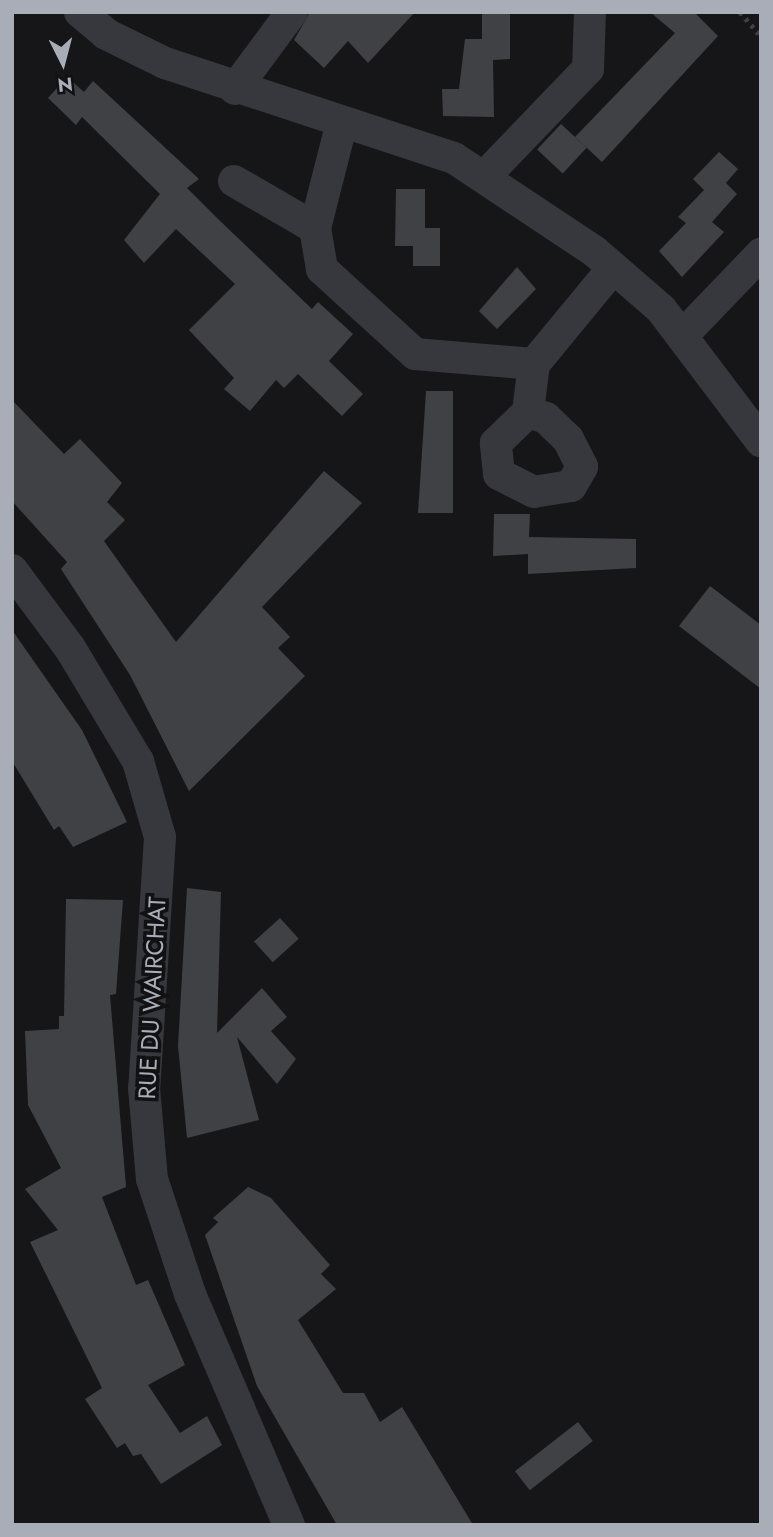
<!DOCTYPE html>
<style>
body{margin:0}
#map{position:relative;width:773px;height:1537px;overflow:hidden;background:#161618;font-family:Jost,sans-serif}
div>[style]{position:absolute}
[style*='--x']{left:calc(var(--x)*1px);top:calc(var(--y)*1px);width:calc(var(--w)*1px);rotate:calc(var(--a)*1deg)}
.building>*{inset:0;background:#404145;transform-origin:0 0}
.path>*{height:4.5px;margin-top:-2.25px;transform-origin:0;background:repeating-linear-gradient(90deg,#3d3f44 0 3.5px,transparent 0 8.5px)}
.street>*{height:32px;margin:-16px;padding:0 16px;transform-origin:16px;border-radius:16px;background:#37383d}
span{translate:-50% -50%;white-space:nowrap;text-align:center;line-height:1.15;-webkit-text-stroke:7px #111113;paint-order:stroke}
.street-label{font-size:24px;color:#a8adb8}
.frame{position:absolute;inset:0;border:14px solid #a8adb8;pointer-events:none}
.north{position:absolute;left:28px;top:28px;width:70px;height:70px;-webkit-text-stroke:5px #111113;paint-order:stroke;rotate:174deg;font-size:19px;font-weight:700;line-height:28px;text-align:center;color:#a8adb8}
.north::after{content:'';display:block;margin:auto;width:24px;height:32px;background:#a8adb8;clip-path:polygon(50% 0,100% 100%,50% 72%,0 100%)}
</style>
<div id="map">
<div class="building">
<div style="clip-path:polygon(310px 12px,415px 12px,368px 63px,348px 41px,324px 68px,294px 40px)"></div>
<div style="clip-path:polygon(482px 12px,510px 12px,510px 59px,493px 60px,494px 117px,443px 116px,442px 89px,459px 89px,465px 39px,482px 39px)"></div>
<div style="clip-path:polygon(650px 12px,694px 12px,718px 36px,602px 162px,575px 137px,675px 33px)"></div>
<div style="clip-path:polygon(67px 77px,84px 92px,93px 81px,199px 179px,187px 188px,216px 217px,312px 309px,318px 302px,353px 334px,329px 361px,363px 394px,342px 416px,298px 374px,284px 388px,276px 380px,250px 411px,224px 389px,234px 378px,189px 330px,235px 284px,176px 229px,144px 263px,124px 240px,160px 194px,82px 117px,76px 125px,48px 98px)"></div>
<div style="left:561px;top:124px;width:35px;height:35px;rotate:43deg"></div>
<div style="clip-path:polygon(719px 152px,738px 169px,726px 183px,737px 194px,712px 222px,724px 232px,682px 277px,659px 251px,686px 223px,678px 217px,704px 190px,693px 179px)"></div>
<div style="clip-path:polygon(396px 189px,425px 189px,425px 228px,440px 228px,440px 266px,413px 266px,413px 246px,395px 246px)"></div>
<div style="clip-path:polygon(517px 267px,536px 289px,497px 329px,479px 311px)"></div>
<div style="clip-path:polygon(426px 391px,453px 391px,453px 513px,418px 513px)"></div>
<div style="clip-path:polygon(12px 400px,64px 454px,80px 439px,122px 483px,107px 502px,125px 520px,104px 541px,176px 642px,324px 471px,362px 503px,262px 607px,290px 637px,278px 648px,305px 676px,189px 791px,130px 675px,61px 569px,67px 562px,12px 501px)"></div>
<div style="clip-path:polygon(494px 514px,530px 514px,529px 537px,636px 539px,636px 568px,528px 574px,528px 554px,493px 556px)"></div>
<div style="clip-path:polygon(710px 586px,761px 625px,761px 689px,679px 626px)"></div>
<div style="clip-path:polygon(12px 630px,82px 730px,127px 822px,73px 847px,59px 826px,54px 830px,12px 761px)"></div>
<div style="clip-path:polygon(187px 888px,221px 892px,217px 1033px,262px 988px,287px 1017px,271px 1031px,296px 1059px,277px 1084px,237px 1037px,259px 1120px,187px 1138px,178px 1046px)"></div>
<div style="clip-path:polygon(66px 899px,123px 900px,116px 994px,110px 995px,126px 1187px,102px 1197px,136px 1285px,148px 1280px,185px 1365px,148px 1385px,180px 1433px,207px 1416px,222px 1445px,161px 1484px,141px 1454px,133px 1456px,125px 1443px,117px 1448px,85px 1399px,102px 1388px,30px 1242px,58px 1230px,25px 1189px,61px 1168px,28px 1105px,25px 1031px,59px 1029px,59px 1016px,64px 1016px)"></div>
<div style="left:280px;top:918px;width:28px;height:35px;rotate:48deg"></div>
<div style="clip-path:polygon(248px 1187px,271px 1198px,330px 1265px,321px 1274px,336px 1289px,298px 1320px,343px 1393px,364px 1393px,380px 1422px,402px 1407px,473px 1525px,337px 1525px,257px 1386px,205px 1235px,218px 1222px,213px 1218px)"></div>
<div style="left:578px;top:1422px;width:24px;height:80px;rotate:52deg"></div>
</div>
<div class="path">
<div style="--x:740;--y:12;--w:32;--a:49"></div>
</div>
<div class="street">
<div style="--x:80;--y:12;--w:34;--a:40"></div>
<div style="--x:106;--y:34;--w:66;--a:26.2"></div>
<div style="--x:165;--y:63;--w:304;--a:18.2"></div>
<div style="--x:454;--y:158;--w:168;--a:33.6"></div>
<div style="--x:594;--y:251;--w:89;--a:40.9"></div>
<div style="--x:661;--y:309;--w:166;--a:52.9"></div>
<div style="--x:235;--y:89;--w:96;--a:-53.5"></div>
<div style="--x:484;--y:177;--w:150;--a:-46.1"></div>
<div style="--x:588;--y:69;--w:57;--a:-88"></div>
<div style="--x:234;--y:181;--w:94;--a:30.1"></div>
<div style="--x:315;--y:228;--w:109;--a:-75.7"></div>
<div style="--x:315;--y:228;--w:42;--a:80.3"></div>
<div style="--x:322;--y:269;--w:126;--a:42.4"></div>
<div style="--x:415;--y:354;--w:119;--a:4.8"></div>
<div style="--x:682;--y:336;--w:114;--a:-46.1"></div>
<div style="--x:528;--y:412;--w:19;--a:18"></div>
<div style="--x:546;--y:418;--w:30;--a:44"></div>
<div style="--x:568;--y:439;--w:31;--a:63"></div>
<div style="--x:582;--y:467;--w:22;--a:120"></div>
<div style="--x:571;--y:486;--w:37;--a:171"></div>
<div style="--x:534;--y:492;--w:39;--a:-153"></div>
<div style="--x:499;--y:474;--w:31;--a:-96"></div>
<div style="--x:496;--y:443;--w:45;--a:-44.1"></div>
<div style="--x:528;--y:412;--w:48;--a:-82.9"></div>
<div style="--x:534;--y:364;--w:124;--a:-50.5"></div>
<div style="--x:12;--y:570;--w:97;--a:53.4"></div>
<div style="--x:70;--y:648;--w:132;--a:59"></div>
<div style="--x:138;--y:761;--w:79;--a:73.9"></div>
<div style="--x:160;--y:837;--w:252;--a:93.6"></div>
<div style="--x:144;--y:1088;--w:91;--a:85"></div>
<div style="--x:152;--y:1179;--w:121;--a:71.7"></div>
<div style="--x:190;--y:1294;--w:251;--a:66.8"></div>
</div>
<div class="street-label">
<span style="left:152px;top:998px;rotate:-87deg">RUE DU WAIRCHAT</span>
</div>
<div class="frame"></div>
<div class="north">N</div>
</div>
